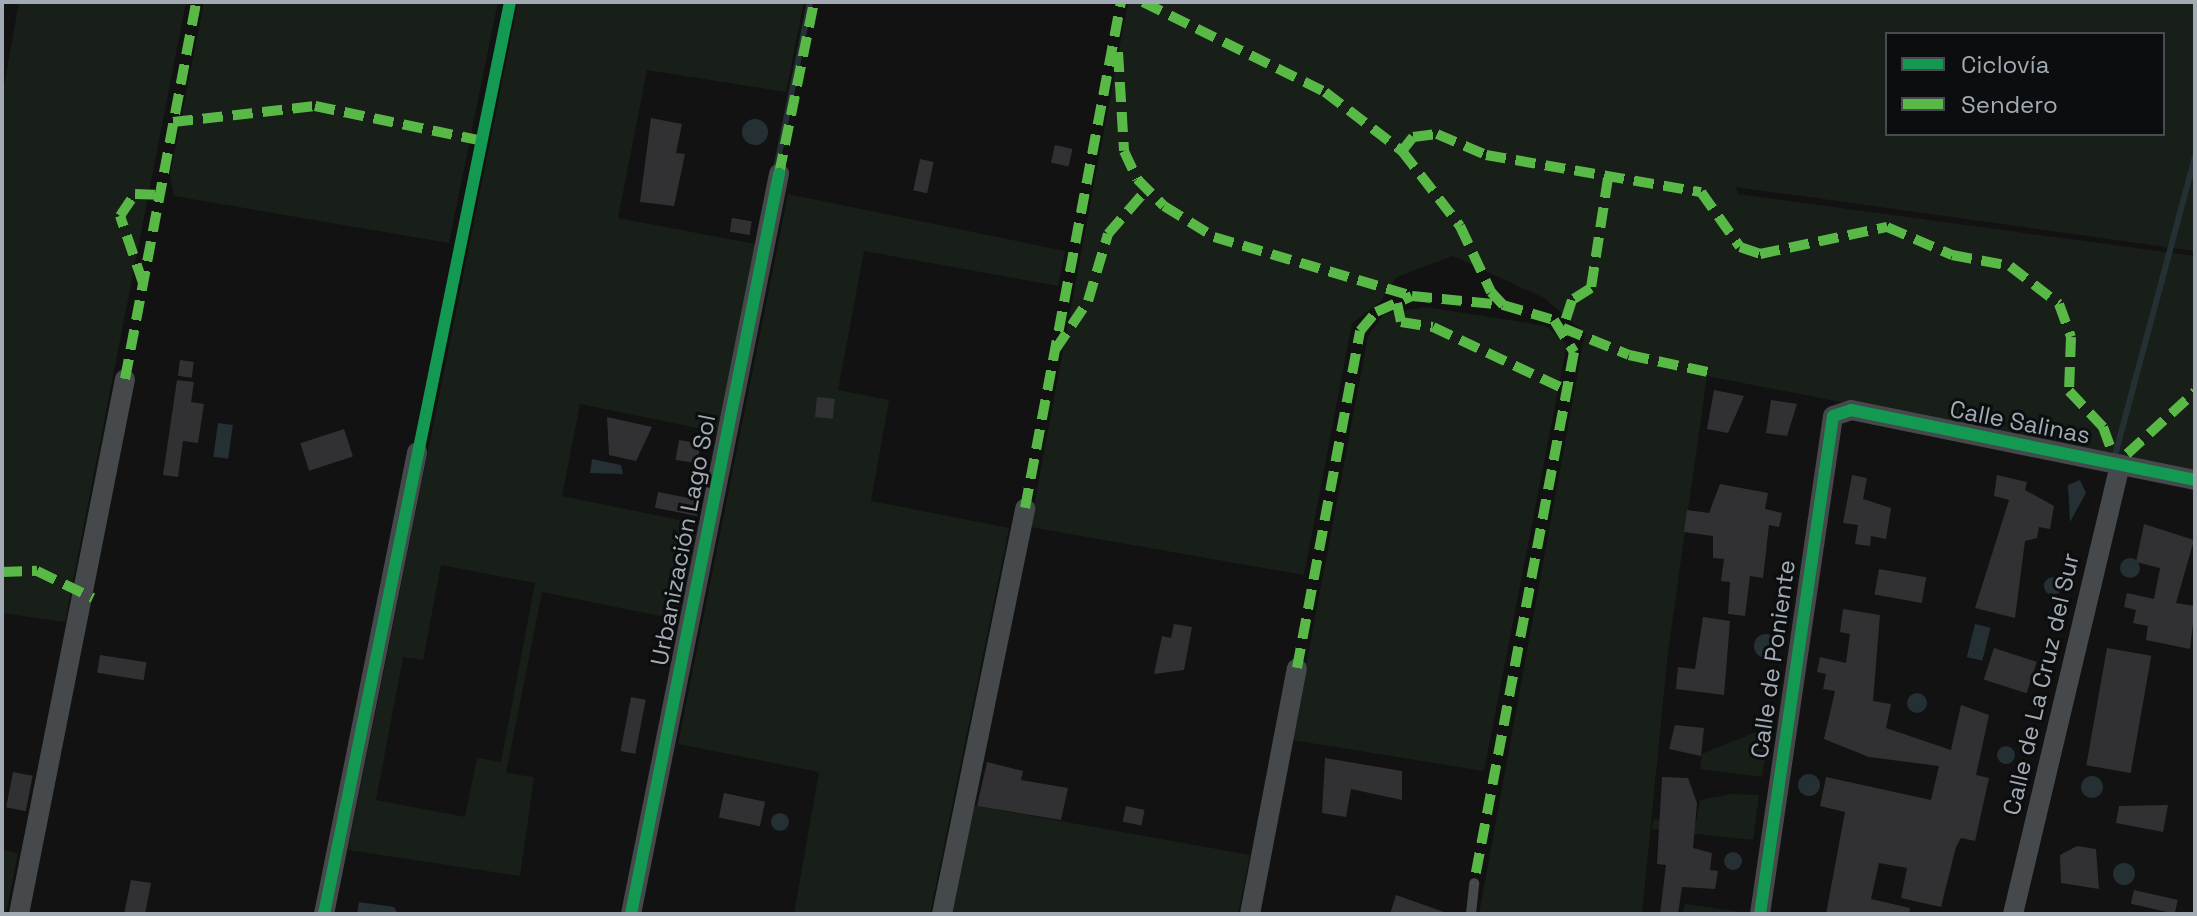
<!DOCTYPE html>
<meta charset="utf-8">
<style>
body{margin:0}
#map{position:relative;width:2197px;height:916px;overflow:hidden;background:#121212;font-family:"Space Grotesk",sans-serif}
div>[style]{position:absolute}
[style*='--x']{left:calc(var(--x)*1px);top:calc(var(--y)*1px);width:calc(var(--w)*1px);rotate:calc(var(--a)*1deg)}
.green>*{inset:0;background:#181f18}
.water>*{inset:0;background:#253034;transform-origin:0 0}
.round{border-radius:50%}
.stream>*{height:6px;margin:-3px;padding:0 3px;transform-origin:3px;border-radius:3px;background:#253034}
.building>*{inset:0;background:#313133;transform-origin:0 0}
.service>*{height:10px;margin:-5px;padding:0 5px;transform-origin:5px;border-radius:5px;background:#46494b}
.minor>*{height:20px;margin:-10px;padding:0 10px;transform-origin:10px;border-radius:10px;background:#46494b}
.quiet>*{height:10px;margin-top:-5px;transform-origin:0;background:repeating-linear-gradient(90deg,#58b947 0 20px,transparent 0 30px)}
.cycleway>*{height:12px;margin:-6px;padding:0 6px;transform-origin:6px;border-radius:6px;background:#139951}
span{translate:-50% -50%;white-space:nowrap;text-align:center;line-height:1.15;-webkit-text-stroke:6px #0c0d0e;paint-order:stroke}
.street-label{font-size:24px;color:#a2abb4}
.frame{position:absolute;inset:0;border:4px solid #a2abb4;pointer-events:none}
.legend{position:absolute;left:1885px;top:32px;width:280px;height:104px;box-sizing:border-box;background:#0c0d0e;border:2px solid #484c50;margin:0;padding:10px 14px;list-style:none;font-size:24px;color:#a2abb4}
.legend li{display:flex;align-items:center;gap:16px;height:40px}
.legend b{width:40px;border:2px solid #484c50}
</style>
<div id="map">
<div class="green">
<div style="clip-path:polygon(19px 2px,186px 2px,65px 622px,2px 613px,2px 97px)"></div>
<div style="clip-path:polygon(204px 2px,498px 2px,449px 243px,174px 196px,170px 175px)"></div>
<div style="clip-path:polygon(evenodd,518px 2px,804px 2px,786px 92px,647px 70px,618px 218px,755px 244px,717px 432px,580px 404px,562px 496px,699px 524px,680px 620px,542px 592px,506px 773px,534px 777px,520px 876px,348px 850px,518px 2px,441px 565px,535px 583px,501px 762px,477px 758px,465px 817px,376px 800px,403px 657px,423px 660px,441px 565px)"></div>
<div style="clip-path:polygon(evenodd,1128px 2px,2195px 2px,2195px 251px,1736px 187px,1738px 194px,2195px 256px,2195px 471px,1707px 376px,1668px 652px,1642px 914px,1479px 914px,1585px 333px,1544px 298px,1453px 256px,1397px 277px,1380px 302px,1352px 323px,1304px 575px,1030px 527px,1128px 2px,1887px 34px,2163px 34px,2163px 134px,1887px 134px,1887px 34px)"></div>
<div style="clip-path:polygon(788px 194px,1065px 251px,1058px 286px,864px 251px,838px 390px,889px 400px,871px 501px,1009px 528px,930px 914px,794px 914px,819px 772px,678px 744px)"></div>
<div style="clip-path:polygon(1426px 307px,1546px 326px,1567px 344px,1484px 771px,1292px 740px,1368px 336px,1384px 314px)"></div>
<div style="clip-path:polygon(1756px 732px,1769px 733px,1762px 777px,1700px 769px,1702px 754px)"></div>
<div style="clip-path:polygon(1732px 794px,1759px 795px,1753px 840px,1651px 829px,1654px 819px,1696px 823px,1700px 800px)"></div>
<div style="clip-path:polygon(971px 805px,1250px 855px,1238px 914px,951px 914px)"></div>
<div style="clip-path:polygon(2px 850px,18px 853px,6px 914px,2px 914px)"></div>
<div style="clip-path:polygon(1685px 904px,1742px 912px,1742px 914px,1683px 914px)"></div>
</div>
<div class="water">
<div class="round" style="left:742px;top:119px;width:26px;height:26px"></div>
<div style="left:218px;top:423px;width:15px;height:34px;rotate:8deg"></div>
<div style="clip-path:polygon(592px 459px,621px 465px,623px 474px,590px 473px)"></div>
<div style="clip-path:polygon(2080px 480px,2086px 493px,2070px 522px,2068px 485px)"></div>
<div class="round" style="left:2120px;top:558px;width:20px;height:20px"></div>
<div class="round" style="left:2044px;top:577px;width:18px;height:18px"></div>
<div style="left:1975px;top:624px;width:16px;height:34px;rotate:14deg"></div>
<div class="round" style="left:1754px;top:634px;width:24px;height:24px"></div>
<div class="round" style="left:1907px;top:693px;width:20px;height:20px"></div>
<div class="round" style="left:1997px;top:746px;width:18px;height:18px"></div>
<div class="round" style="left:1798px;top:774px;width:22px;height:22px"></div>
<div class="round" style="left:2081px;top:776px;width:22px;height:22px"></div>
<div class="round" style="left:771px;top:813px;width:18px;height:18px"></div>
<div class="round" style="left:1724px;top:852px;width:18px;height:18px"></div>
<div class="round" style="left:2113px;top:863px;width:22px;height:22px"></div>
<div style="clip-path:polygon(359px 902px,394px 907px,398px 914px,357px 914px)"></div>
</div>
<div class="stream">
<div style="--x:776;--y:169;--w:170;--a:-78.5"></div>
<div style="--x:2114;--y:459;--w:313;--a:-75"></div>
</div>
<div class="building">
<div style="clip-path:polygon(651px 118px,682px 124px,676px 153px,685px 154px,674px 206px,640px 202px)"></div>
<div style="left:1055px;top:145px;width:18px;height:18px;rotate:13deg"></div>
<div style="left:920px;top:159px;width:14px;height:32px;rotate:12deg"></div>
<div style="left:732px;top:218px;width:20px;height:14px;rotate:9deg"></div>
<div style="left:180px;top:360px;width:14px;height:16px;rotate:8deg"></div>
<div style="clip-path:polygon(177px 380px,194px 382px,191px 402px,204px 404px,198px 443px,183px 441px,178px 477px,163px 475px)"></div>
<div style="clip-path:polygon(1714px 390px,1744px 396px,1728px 433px,1707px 429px)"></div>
<div style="left:817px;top:397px;width:18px;height:20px;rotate:6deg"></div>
<div style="clip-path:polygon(1771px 400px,1797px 404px,1787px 436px,1766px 433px)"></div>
<div style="clip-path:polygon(607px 417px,652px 427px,636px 461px,609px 455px)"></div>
<div style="left:344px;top:429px;width:29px;height:46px;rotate:72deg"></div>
<div style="left:679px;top:440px;width:22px;height:20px;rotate:10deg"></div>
<div style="clip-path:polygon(1852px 475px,1867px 478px,1863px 499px,1891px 508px,1886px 539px,1871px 536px,1870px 546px,1855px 544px,1858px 525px,1843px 523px)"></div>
<div style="clip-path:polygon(1997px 475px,2027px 482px,2025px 490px,2054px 506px,2050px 529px,2039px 527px,2037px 538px,2025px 541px,2015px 618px,1975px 608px,2009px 500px,1994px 496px)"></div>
<div style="clip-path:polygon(1720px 484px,1768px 493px,1765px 509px,1782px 513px,1779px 527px,1769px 525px,1763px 578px,1750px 576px,1745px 616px,1728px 614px,1730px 582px,1721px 581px,1724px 559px,1713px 558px,1713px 536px,1684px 532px,1687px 510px,1709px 513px)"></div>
<div style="left:658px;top:492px;width:43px;height:16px;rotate:11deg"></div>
<div style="clip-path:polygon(2144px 524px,2194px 540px,2176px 603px,2195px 606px,2190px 649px,2146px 640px,2148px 626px,2133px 623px,2136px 610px,2124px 607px,2127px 593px,2154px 599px,2160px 568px,2136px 562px)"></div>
<div style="left:1879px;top:569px;width:48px;height:26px;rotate:10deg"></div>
<div style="clip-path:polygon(1843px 609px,1880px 615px,1873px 701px,1891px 704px,1886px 728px,1951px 750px,1961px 705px,1989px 715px,1976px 775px,1989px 778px,1975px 841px,1961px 838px,1956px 847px,1941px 907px,1901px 898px,1907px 868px,1879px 863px,1871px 899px,1910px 908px,1909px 914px,1826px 914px,1845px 812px,1820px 806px,1826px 777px,1931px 800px,1939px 766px,1869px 757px,1824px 739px,1835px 691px,1823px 689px,1826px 674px,1817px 672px,1820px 657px,1846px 663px,1850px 634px,1840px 632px)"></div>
<div style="clip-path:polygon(1703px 617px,1730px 621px,1724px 695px,1676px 689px,1678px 667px,1695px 669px)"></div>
<div style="clip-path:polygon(1174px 624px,1192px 627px,1184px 670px,1154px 674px,1162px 636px,1171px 638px)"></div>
<div style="left:1994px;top:648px;width:45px;height:33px;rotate:18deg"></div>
<div style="left:2107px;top:648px;width:45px;height:119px;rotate:10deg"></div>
<div style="left:100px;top:655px;width:47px;height:18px;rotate:9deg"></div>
<div style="left:631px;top:697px;width:15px;height:55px;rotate:11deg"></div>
<div style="clip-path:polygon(1675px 725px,1704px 728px,1701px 756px,1669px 749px)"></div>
<div style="clip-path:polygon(1325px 758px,1402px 771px,1402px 800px,1351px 789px,1346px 817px,1322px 813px)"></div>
<div style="clip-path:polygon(987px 762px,1023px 771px,1021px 780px,1068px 788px,1061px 820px,977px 806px)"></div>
<div style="left:13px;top:772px;width:20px;height:36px;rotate:11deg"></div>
<div style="clip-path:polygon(1662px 777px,1688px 778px,1697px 803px,1693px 848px,1712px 853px,1710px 870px,1718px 871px,1715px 889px,1682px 887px,1678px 914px,1660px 914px,1666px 865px,1657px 864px)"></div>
<div style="left:724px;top:793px;width:42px;height:25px;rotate:12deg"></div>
<div style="clip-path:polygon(2168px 805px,2163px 832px,2116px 823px,2119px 806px)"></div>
<div style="left:1126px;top:806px;width:19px;height:16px;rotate:12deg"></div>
<div style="clip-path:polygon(2077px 846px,2096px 849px,2099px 889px,2061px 883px,2060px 855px)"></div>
<div style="clip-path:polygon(131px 880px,151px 883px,145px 914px,124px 914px)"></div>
<div style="left:2134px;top:890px;width:45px;height:14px;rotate:13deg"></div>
<div style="clip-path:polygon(1396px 895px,1444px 912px,1444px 914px,1390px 914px)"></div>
</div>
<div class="service">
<div style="--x:1471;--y:914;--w:31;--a:-84"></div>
</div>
<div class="minor">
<div style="--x:19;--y:914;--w:545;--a:-78.79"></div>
<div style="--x:324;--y:914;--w:471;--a:-78.6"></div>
<div style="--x:631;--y:914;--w:755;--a:-78.69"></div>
<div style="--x:942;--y:914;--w:414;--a:-78.4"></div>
<div style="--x:1250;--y:914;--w:250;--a:-79.2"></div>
<div style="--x:1760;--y:914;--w:503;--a:-81.66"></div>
<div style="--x:1833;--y:416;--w:19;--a:-18"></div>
<div style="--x:1851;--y:410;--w:351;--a:11.5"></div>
<div style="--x:2013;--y:914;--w:462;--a:-76.6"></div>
</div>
<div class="quiet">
<div style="--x:1143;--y:2;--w:203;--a:26.3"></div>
<div style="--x:1325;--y:92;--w:97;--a:37.5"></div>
<div style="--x:1402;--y:151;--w:18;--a:-52"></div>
<div style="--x:1413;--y:137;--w:24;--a:-7"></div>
<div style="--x:1437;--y:134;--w:53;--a:23.2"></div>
<div style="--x:1486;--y:155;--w:218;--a:9.8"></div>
<div style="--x:1701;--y:192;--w:67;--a:54.7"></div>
<div style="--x:1740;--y:247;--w:21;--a:19"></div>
<div style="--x:1760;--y:254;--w:130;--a:-12"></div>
<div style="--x:1887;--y:227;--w:71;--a:23.3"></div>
<div style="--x:1952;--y:255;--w:59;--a:10.7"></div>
<div style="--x:2010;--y:266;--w:62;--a:37.8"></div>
<div style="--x:2059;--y:304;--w:35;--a:70"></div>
<div style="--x:2071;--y:337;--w:54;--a:92.1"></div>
<div style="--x:2069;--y:391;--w:50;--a:46.6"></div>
<div style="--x:2103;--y:427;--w:27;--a:70"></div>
<div style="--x:1118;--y:52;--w:99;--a:86.5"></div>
<div style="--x:1124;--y:151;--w:31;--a:65"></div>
<div style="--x:1137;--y:179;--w:38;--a:45"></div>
<div style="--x:1164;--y:206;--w:59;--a:31.8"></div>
<div style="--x:1214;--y:237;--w:207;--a:16.6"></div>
<div style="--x:173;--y:122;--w:143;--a:-6.4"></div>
<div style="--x:315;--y:106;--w:171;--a:11.8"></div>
<div style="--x:1402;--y:151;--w:95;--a:52.3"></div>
<div style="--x:1460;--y:226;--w:73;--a:64.8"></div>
<div style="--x:1491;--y:292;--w:18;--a:47"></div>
<div style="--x:1503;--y:305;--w:53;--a:16.4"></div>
<div style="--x:1554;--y:320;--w:38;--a:58"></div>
<div style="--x:1574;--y:352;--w:540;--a:100.67"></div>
<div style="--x:779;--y:174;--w:176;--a:-78.5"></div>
<div style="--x:1608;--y:178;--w:111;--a:98.8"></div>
<div style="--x:1591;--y:288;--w:22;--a:148"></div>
<div style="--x:1572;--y:300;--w:29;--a:108"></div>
<div style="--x:1563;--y:328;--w:71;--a:22.2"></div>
<div style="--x:1629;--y:355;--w:86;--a:12.1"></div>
<div style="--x:143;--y:283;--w:71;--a:-108.9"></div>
<div style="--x:120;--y:216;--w:27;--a:-56"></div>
<div style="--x:135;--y:194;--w:25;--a:2"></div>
<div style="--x:1397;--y:303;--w:19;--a:78"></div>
<div style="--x:1401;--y:322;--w:32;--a:9"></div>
<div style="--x:1433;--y:327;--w:147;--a:25.3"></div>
<div style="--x:1055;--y:350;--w:59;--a:-56"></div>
<div style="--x:1088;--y:301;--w:70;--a:-73.4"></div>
<div style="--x:1108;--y:234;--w:60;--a:-49.1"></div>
<div style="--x:125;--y:379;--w:384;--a:-79.3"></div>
<div style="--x:2127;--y:454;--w:92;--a:-42.4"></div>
<div style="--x:1025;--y:508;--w:515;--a:-79.26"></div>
<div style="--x:2;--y:572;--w:35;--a:-2"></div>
<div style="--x:37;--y:571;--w:62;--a:25.7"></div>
<div style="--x:1297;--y:668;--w:343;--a:-79.4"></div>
<div style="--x:1360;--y:331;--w:25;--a:-50"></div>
<div style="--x:1376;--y:312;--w:39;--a:-24"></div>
<div style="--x:1412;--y:296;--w:91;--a:5.6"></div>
</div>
<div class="cycleway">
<div style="--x:324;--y:914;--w:931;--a:-78.47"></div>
<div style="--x:631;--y:914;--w:755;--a:-78.69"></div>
<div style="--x:1760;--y:914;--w:503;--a:-81.66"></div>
<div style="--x:1833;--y:416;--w:19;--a:-18"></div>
<div style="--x:1851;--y:410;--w:351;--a:11.5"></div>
</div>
<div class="street-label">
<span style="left:2020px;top:422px;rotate:11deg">Calle Salinas</span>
<span style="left:683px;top:540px;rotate:-79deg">Urbanización Lago Sol</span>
<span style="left:1773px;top:659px;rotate:-82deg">Calle de Poniente</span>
<span style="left:2041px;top:684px;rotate:-77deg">Calle de La Cruz del Sur</span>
</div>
<div class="frame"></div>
<ul class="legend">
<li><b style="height:10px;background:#139951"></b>Ciclovía</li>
<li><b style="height:10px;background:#58b947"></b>Sendero</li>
</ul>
</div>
